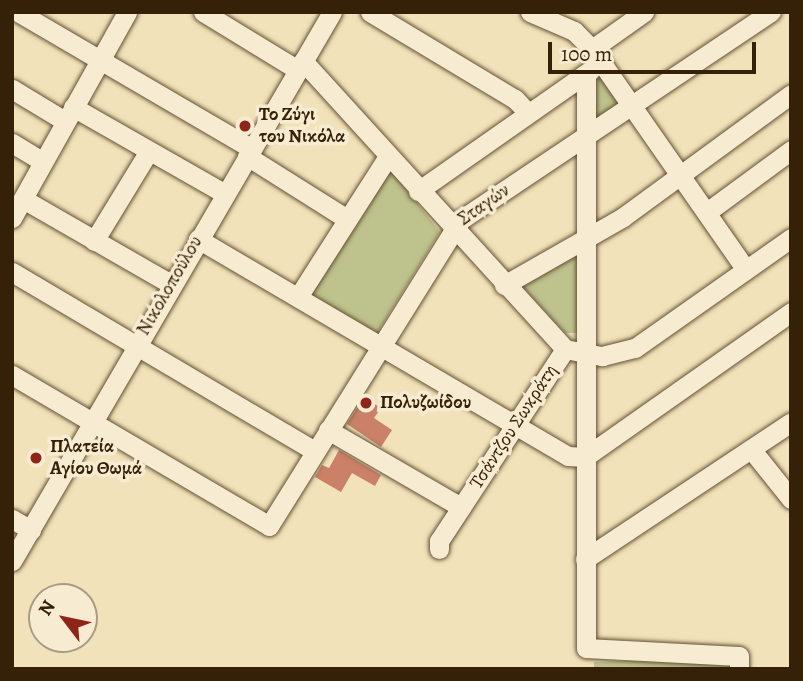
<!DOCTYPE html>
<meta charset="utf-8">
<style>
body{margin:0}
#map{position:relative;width:803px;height:681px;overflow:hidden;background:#f2e2b9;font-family:Alegreya,serif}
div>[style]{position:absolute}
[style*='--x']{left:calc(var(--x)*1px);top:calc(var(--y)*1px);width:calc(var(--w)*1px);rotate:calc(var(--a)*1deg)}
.green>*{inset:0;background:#bec28c}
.building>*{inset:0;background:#cb8168}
.roads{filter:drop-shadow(0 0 2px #645134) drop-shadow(0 0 2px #645134)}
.minor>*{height:19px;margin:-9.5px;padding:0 9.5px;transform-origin:9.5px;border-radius:9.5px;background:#f7ecd2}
.dots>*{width:19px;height:19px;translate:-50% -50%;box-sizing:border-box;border:4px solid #f7ecd2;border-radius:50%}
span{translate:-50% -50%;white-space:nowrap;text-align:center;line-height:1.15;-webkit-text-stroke:7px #f7ecd2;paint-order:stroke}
.poi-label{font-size:19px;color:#352108;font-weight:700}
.left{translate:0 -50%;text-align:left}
.street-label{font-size:19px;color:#352108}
.frame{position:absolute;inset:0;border:14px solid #352108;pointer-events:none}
.north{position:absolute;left:28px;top:583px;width:70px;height:70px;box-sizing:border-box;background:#f7ecd2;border:2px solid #a99b81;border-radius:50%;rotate:302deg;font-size:19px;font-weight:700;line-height:28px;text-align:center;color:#352108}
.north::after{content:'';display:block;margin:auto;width:24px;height:32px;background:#8f2418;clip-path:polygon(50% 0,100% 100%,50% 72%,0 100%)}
.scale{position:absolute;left:548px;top:42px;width:208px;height:32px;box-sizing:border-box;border:4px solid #352108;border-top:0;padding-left:9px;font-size:21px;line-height:24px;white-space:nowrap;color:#352108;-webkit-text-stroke:5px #f7ecd2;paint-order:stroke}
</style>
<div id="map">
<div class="green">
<div style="clip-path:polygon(605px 75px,626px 106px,595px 125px,595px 77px)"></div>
<div style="clip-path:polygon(389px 168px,440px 232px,377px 333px,305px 296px)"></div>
<div style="clip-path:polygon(579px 249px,579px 333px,565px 333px,521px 285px)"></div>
<div style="clip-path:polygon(720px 658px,737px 669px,594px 669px,594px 662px)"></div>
</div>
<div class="building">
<div style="clip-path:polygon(364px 397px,381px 408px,374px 418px,392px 430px,381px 447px,347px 424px)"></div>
<div style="clip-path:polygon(339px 450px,381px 475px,375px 486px,352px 473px,341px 492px,315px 477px,322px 465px,329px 468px)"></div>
</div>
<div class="roads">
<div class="minor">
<div style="--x:18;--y:12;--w:270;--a:30.3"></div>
<div style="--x:203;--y:12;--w:111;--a:31.4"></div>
<div style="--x:370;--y:12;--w:169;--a:31"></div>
<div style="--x:515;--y:99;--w:19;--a:47"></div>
<div style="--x:530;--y:12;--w:48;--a:23.4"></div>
<div style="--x:574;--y:31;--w:25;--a:45"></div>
<div style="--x:592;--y:49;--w:267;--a:55.1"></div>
<div style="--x:592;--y:49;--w:64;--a:-35.4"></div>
<div style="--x:303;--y:61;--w:389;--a:47.7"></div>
<div style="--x:586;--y:74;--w:574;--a:90"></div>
<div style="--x:586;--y:648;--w:153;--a:3"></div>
<div style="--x:739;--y:656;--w:13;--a:90"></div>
<div style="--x:12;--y:89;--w:62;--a:31.1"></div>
<div style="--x:73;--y:107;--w:174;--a:29.7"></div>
<div style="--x:12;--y:143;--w:35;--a:31"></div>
<div style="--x:247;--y:156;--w:118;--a:32.2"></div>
<div style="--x:418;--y:191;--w:211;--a:-35"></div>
<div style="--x:23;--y:199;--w:171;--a:29.9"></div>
<div style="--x:707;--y:212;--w:104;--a:-36.4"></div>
<div style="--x:12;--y:218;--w:236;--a:-60.8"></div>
<div style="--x:198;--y:239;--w:429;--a:30.4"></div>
<div style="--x:568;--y:456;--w:17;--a:3"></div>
<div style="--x:585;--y:457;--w:252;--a:-35.1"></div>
<div style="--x:94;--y:241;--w:105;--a:-58.6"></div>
<div style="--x:12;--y:272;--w:352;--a:30.6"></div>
<div style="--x:504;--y:285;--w:137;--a:-29.7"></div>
<div style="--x:623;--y:217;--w:208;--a:-36.2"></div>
<div style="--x:298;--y:297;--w:167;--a:-57.4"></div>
<div style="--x:12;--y:375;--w:298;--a:30.4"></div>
<div style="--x:269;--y:526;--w:361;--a:-58"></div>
<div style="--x:460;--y:220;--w:374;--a:-33.8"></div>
<div style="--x:328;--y:430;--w:154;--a:30.1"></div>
<div style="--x:751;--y:449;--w:64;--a:51.3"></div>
<div style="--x:12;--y:519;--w:22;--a:30"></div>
<div style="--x:439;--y:549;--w:8;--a:-90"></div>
<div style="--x:439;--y:541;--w:230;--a:-56.7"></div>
<div style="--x:565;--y:349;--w:38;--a:11"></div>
<div style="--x:602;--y:356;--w:34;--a:-14"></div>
<div style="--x:635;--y:348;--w:191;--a:-35.2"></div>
<div style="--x:585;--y:559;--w:247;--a:-33.6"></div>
<div style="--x:12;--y:561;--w:635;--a:-59.76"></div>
</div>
</div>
<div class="dots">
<div style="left:245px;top:126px;background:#8f2418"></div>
<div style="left:366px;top:403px;background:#8f2418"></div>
<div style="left:36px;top:458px;background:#8f2418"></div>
</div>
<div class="poi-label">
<span class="left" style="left:259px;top:126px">Το Ζύγι<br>του Νικόλα</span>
<span class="left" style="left:380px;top:403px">Πολυζωίδου</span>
<span class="left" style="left:50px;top:458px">Πλατεία<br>Αγίου Θωμά</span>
</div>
<div class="street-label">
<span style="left:484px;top:205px;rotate:-35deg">Σταγών</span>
<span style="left:170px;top:286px;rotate:-60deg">Νικολοπούλου</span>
<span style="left:514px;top:427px;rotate:-57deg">Τσάντζου Σωκράτη</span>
</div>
<div class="frame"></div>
<div class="north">N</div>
<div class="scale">100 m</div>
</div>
